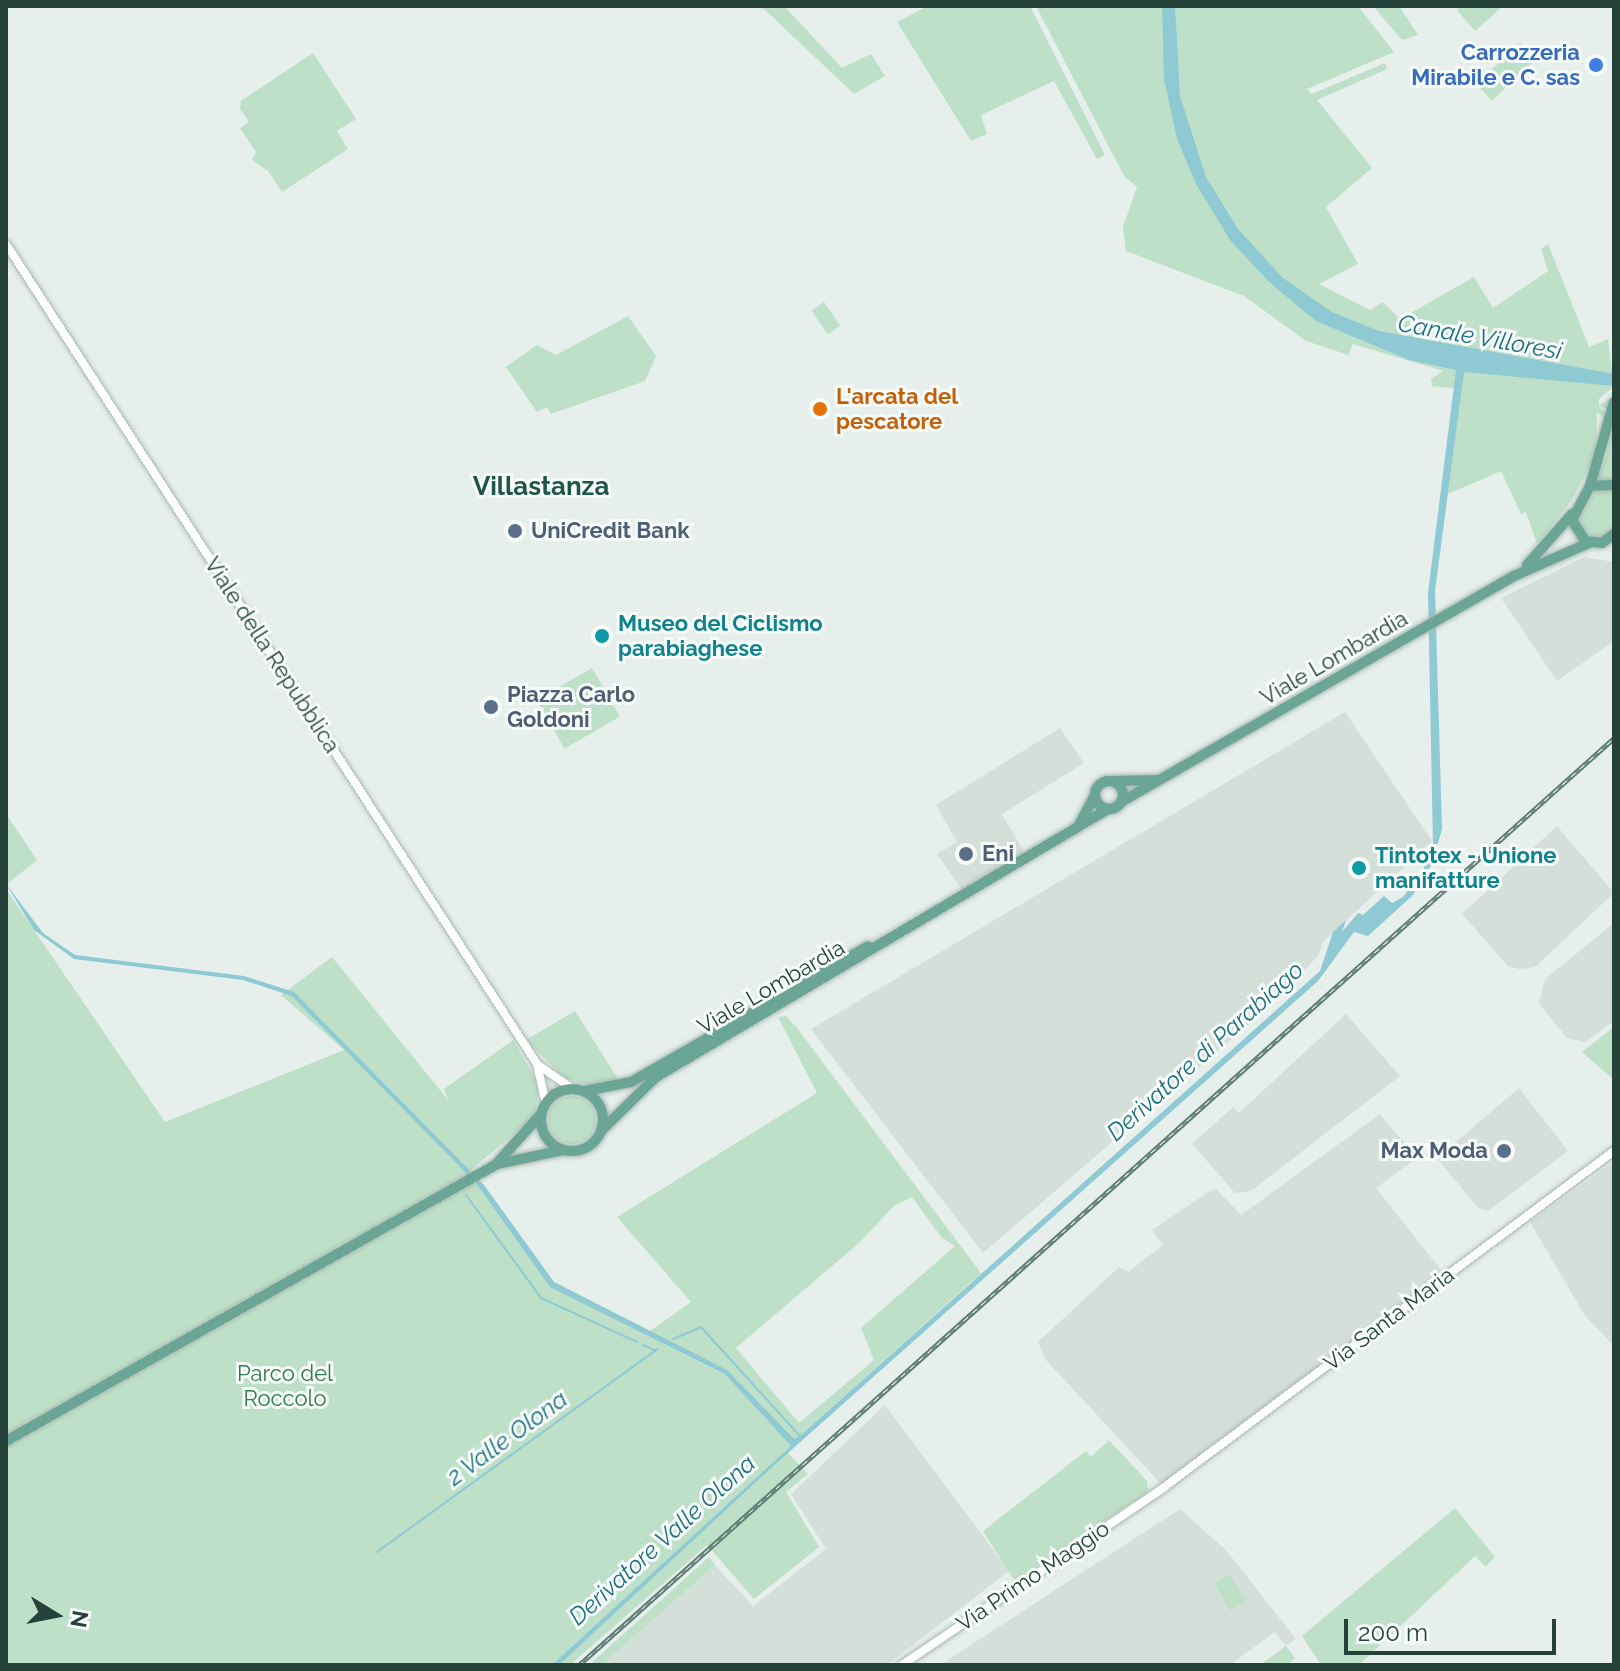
<!DOCTYPE html>
<style>
body{margin:0}
#map{position:relative;width:1620px;height:1671px;overflow:hidden;background:#e6efeb;font-family:Raleway,sans-serif}
div>[style]{position:absolute}
[style*='--x']{left:calc(var(--x)*1px);top:calc(var(--y)*1px);width:calc(var(--w)*1px);rotate:calc(var(--a)*1deg)}
.built>*{inset:0;background:#d4dfda}
.green>*{inset:0;background:#bfe0c8;transform-origin:0 0}
.round{border-radius:50%}
.water>*{inset:0;background:#8ec9d4}
.stream>*{height:2px;margin:-1px;padding:0 1px;transform-origin:1px;border-radius:1px;background:#8ec9d4}
.roads{filter:drop-shadow(0 0 2px #a8b8b2) drop-shadow(0 0 2px #a8b8b2)}
.minor>*{height:8px;margin:-4px;padding:0 4px;transform-origin:4px;border-radius:4px;background:#fff}
.major>*{height:10px;margin:-5px;padding:0 5px;transform-origin:5px;border-radius:5px;background:#6aa596}
.major>.ring{margin:-5px;padding:0;box-sizing:content-box;background:none;border:10px solid #6aa596;border-radius:50%}
.rail>*{height:5px;margin-top:-2.5px;transform-origin:0;background:repeating-linear-gradient(90deg,#f7fbf9 0 6px,#5f7d75 0 12px);box-sizing:border-box;border-block:2px solid #5f7d75}
.dots>*{width:22px;height:22px;translate:-50% -50%;box-sizing:border-box;border:4px solid #f7fbf9;border-radius:50%}
span{translate:-50% -50%;white-space:nowrap;text-align:center;line-height:1.15;-webkit-text-stroke:6px #f7fbf9;paint-order:stroke}
.shop-label{font-size:22px;color:#366cbe;font-weight:700}
.right{translate:-100% -50%;text-align:right}
.food-label{font-size:22px;color:#c56008;font-weight:700}
.left{translate:0 -50%;text-align:left}
.service-label{font-size:22px;color:#4e5e75;font-weight:700}
.culture-label{font-size:22px;color:#0d838f;font-weight:700}
.street-label{font-size:22px;color:#24423a}
.park-label{font-size:22px;color:#2d7a4b}
.water-label{font-size:24px;color:#1c6f80;font-style:italic}
.quarter-label{font-size:26px;color:#1f5548;font-weight:700}
.frame{position:absolute;inset:0;border:8px solid #24423a;pointer-events:none}
.north{position:absolute;left:16px;top:1575px;width:80px;height:80px;-webkit-text-stroke:6px #f7fbf9;paint-order:stroke;rotate:100deg;font-size:22px;font-weight:700;line-height:32px;text-align:center;color:#24423a}
.north::after{content:'';display:block;margin:auto;width:28px;height:36px;background:#24423a;clip-path:polygon(50% 0,100% 100%,50% 72%,0 100%)}
.scale{position:absolute;left:1344px;top:1619px;width:212px;height:36px;box-sizing:border-box;border:4px solid #24423a;border-top:0;padding-left:10px;font-size:24px;line-height:28px;white-space:nowrap;color:#24423a;-webkit-text-stroke:6px #f7fbf9;paint-order:stroke}
</style>
<div id="map">
<div class="built">
<div style="clip-path:polygon(1584px 557px,1614px 562px,1614px 641px,1557px 681px,1501px 598px)"></div>
<div style="clip-path:polygon(1345px 712px,1432px 841px,1322px 943px,1319px 955px,1268px 1008px,983px 1253px,811px 1029px)"></div>
<div style="clip-path:polygon(1060px 728px,1084px 763px,1002px 814px,1025px 854px,962px 890px,937px 854px,957px 842px,936px 805px)"></div>
<div style="clip-path:polygon(1557px 826px,1614px 893px,1535px 967px,1519px 969px,1508px 966px,1462px 914px)"></div>
<div style="clip-path:polygon(1614px 923px,1614px 1021px,1585px 1042px,1567px 1038px,1539px 1003px,1545px 979px)"></div>
<div style="clip-path:polygon(1346px 1014px,1400px 1076px,1251px 1191px,1235px 1193px,1192px 1144px,1233px 1107px,1239px 1113px)"></div>
<div style="clip-path:polygon(1519px 1088px,1568px 1151px,1488px 1211px,1478px 1208px,1437px 1158px)"></div>
<div style="clip-path:polygon(1380px 1114px,1417px 1158px,1376px 1188px,1445px 1275px,1164px 1487px,1046px 1360px,1038px 1342px,1119px 1267px,1128px 1272px,1163px 1245px,1152px 1230px,1215px 1188px,1241px 1215px)"></div>
<div style="clip-path:polygon(1614px 1162px,1614px 1346px,1585px 1316px,1530px 1222px)"></div>
<div style="clip-path:polygon(885px 1405px,1009px 1571px,887px 1665px,602px 1665px,715px 1565px,753px 1606px,826px 1549px,791px 1494px)"></div>
<div style="clip-path:polygon(1180px 1509px,1226px 1550px,1296px 1639px,1286px 1646px,1275px 1632px,1230px 1665px,940px 1665px)"></div>
</div>
<div class="green">
<div style="clip-path:polygon(761px 6px,784px 6px,842px 68px,871px 54px,885px 76px,854px 94px)"></div>
<div style="clip-path:polygon(928px 6px,1030px 6px,1105px 155px,1097px 159px,1054px 81px,981px 115px,987px 134px,971px 141px,897px 22px)"></div>
<div style="clip-path:polygon(1036px 6px,1358px 6px,1394px 52px,1307px 89px,1312px 94px,1385px 63px,1387px 69px,1317px 100px,1372px 168px,1326px 207px,1358px 264px,1319px 284px,1370px 310px,1383px 302px,1400px 319px,1474px 277px,1493px 308px,1548px 271px,1541px 249px,1548px 244px,1589px 347px,1608px 339px,1614px 386px,1599px 399px,1599px 405px,1611px 399px,1609px 410px,1598px 406px,1608px 415px,1607px 421px,1597px 412px,1596px 454px,1572px 500px,1537px 544px,1526px 512px,1521px 514px,1501px 471px,1448px 494px,1461px 389px,1432px 386px,1431px 379px,1443px 371px,1353px 344px,1348px 355px,1306px 341px,1244px 296px,1126px 251px,1123px 227px,1137px 187px,1124px 176px)"></div>
<div style="clip-path:polygon(1373px 6px,1399px 6px,1418px 35px,1402px 40px)"></div>
<div style="clip-path:polygon(1461px 6px,1501px 6px,1502px 7px,1475px 31px,1457px 10px)"></div>
<div style="left:1520px;top:43px;width:23px;height:60px;rotate:47deg"></div>
<div style="clip-path:polygon(313px 53px,356px 119px,337px 131px,348px 149px,282px 192px,268px 171px,252px 160px,256px 152px,240px 128px,249px 122px,240px 109px,241px 101px)"></div>
<div style="left:824px;top:302px;width:29px;height:15px;rotate:56deg"></div>
<div style="clip-path:polygon(628px 316px,656px 356px,645px 381px,551px 414px,547px 407px,537px 412px,506px 367px,537px 345px,556px 355px)"></div>
<div style="clip-path:polygon(1614px 419px,1614px 480px,1597px 479px,1607px 454px)"></div>
<div style="clip-path:polygon(1597px 488px,1614px 489px,1614px 530px,1602px 539px,1590px 538px,1578px 521px)"></div>
<div style="left:592px;top:668px;width:56px;height:64px;rotate:60deg"></div>
<div style="clip-path:polygon(6px 814px,37px 860px,6px 885px)"></div>
<div style="clip-path:polygon(evenodd,6px 889px,165px 1122px,344px 1050px,281px 995px,332px 957px,449px 1101px,444px 1089px,513px 1040px,539px 1085px,535px 1116px,471px 1170px,554px 1282px,650px 1331px,691px 1302px,617px 1217px,817px 1093px,778px 1017px,786px 1016px,797px 1028px,981px 1273px,803px 1433px,788px 1453px,808px 1474px,786px 1492px,819px 1547px,754px 1599px,707px 1545px,570px 1665px,6px 1665px,6px 889px,912px 1197px,942px 1238px,955px 1246px,861px 1328px,874px 1360px,799px 1423px,736px 1348px,859px 1243px,895px 1205px,912px 1197px)"></div>
<div style="clip-path:polygon(575px 1011px,620px 1082px,593px 1086px,564px 1078px,526px 1040px)"></div>
<div style="clip-path:polygon(1614px 1027px,1614px 1080px,1582px 1052px)"></div>
<div class="round" style="left:548px;top:1096px;width:48px;height:48px"></div>
<div style="clip-path:polygon(1109px 1440px,1147px 1481px,1148px 1492px,1014px 1580px,983px 1531px,1086px 1451px,1091px 1457px)"></div>
<div style="clip-path:polygon(1455px 1508px,1495px 1557px,1486px 1567px,1475px 1556px,1359px 1665px,1321px 1665px,1302px 1636px)"></div>
<div style="clip-path:polygon(709px 1557px,715px 1565px,602px 1665px,589px 1665px)"></div>
<div style="left:1229px;top:1574px;width:32px;height:18px;rotate:58deg"></div>
<div style="clip-path:polygon(1286px 1646px,1295px 1658px,1287px 1665px,1260px 1665px)"></div>
</div>
<div class="water">
<div style="clip-path:polygon(1162px 6px,1175px 6px,1180px 96px,1206px 177px,1238px 229px,1283px 278px,1332px 312px,1379px 331px,1614px 374px,1614px 386px,1464px 372px,1435px 591px,1442px 829px,1432px 864px,1413px 895px,1368px 936px,1354px 932px,1318px 981px,770px 1469px,559px 1665px,552px 1665px,791px 1446px,725px 1374px,550px 1287px,476px 1183px,292px 996px,243px 980px,74px 959px,34px 930px,6px 884px,43px 933px,75px 955px,244px 976px,294px 992px,484px 1185px,554px 1282px,727px 1370px,794px 1439px,801px 1435px,1320px 971px,1333px 932px,1346px 920px,1342px 932px,1358px 913px,1363px 915px,1384px 896px,1392px 903px,1403px 897px,1422px 873px,1433px 846px,1428px 593px,1456px 370px,1409px 360px,1316px 321px,1268px 281px,1230px 240px,1196px 184px,1177px 139px,1164px 79px)"></div>
</div>
<div class="stream">
<div style="--x:466;--y:1195;--w:127;--a:53.9"></div>
<div style="--x:541;--y:1298;--w:106;--a:24.6"></div>
<div style="--x:673;--y:1339;--w:30;--a:-23"></div>
<div style="--x:701;--y:1327;--w:146;--a:47.8"></div>
<div style="--x:643;--y:1345;--w:12;--a:24"></div>
<div style="--x:377;--y:1552;--w:346;--a:-35.9"></div>
</div>
<div class="roads">
<div class="minor">
<div style="--x:6;--y:244;--w:977;--a:57.07"></div>
<div style="--x:537;--y:1064;--w:41;--a:77.3"></div>
<div style="--x:538;--y:1065;--w:42;--a:34.4"></div>
<div style="--x:902;--y:1665;--w:315;--a:-34.1"></div>
<div style="--x:1163;--y:1488;--w:563;--a:-36.77"></div>
</div>
<div class="major">
<div style="--x:1614;--y:485;--w:24;--a:178"></div>
<div style="--x:1590;--y:486;--w:38;--a:118"></div>
<div style="--x:1572;--y:520;--w:25;--a:58"></div>
<div style="--x:1585;--y:541;--w:17;--a:7"></div>
<div style="--x:1602;--y:543;--w:15;--a:-37"></div>
<div style="--x:1590;--y:486;--w:87;--a:-74.1"></div>
<div style="--x:1527;--y:565;--w:68;--a:-48.6"></div>
<div class="ring" style="left:1095px;top:781px;width:18px;height:18px"></div>
<div style="--x:1114;--y:781;--w:43;--a:-1.3"></div>
<div style="--x:1121;--y:802;--w:453;--a:-29.9"></div>
<div style="--x:1514;--y:576;--w:84;--a:-23.8"></div>
<div style="--x:1079;--y:825;--w:34;--a:-62"></div>
<div class="ring" style="left:541px;top:1089px;width:52px;height:52px"></div>
<div style="--x:585;--y:1091;--w:47;--a:-11.1"></div>
<div style="--x:631;--y:1082;--w:273;--a:-29.8"></div>
<div style="--x:601;--y:1131;--w:77;--a:-44.5"></div>
<div style="--x:656;--y:1077;--w:525;--a:-30.66"></div>
<div style="--x:498;--y:1162;--w:64;--a:-48.1"></div>
<div style="--x:6;--y:1441;--w:564;--a:-29.43"></div>
<div style="--x:497;--y:1164;--w:67;--a:-12"></div>
</div>
</div>
<div class="rail">
<div style="--x:579;--y:1665;--w:1389;--a:-41.85"></div>
</div>
<div class="dots">
<div style="left:1596px;top:65px;background:#3f7fe0"></div>
<div style="left:820px;top:409px;background:#e8710a"></div>
<div style="left:515px;top:531px;background:#5c6f8a"></div>
<div style="left:602px;top:636px;background:#0f9aa8"></div>
<div style="left:491px;top:707px;background:#5c6f8a"></div>
<div style="left:966px;top:854px;background:#5c6f8a"></div>
<div style="left:1359px;top:868px;background:#0f9aa8"></div>
<div style="left:1504px;top:1151px;background:#5c6f8a"></div>
</div>
<div class="shop-label">
<span class="right" style="left:1580px;top:65px">Carrozzeria<br>Mirabile e C. sas</span>
</div>
<div class="food-label">
<span class="left" style="left:836px;top:409px">L'arcata del<br>pescatore</span>
</div>
<div class="service-label">
<span class="left" style="left:531px;top:531px">UniCredit Bank</span>
<span class="left" style="left:507px;top:707px">Piazza Carlo<br>Goldoni</span>
<span class="left" style="left:982px;top:854px">Eni</span>
<span class="right" style="left:1488px;top:1151px">Max Moda</span>
</div>
<div class="culture-label">
<span class="left" style="left:618px;top:636px">Museo del Ciclismo<br>parabiaghese</span>
<span class="left" style="left:1375px;top:868px">Tintotex - Unione<br>manifatture</span>
</div>
<div class="street-label">
<span style="left:272px;top:655px;rotate:57deg">Viale della Repubblica</span>
<span style="left:1334px;top:658px;rotate:-30deg">Viale Lombardia</span>
<span style="left:771px;top:987px;rotate:-30deg">Viale Lombardia</span>
<span style="left:1389px;top:1319px;rotate:-37deg">Via Santa Maria</span>
<span style="left:1033px;top:1576px;rotate:-34deg">Via Primo Maggio</span>
</div>
<div class="park-label">
<span style="left:285px;top:1386px">Parco del<br>Roccolo</span>
</div>
<div class="water-label">
<span style="left:1480px;top:337px;rotate:10deg">Canale Villoresi</span>
<span style="left:1205px;top:1051px;rotate:-42deg">Derivatore di Parabiago</span>
<span style="left:507px;top:1438px;rotate:-36deg">2 Valle Olona</span>
<span style="left:662px;top:1540px;rotate:-42deg">Derivatore Valle Olona</span>
</div>
<div class="quarter-label">
<span style="left:541px;top:487px">Villastanza</span>
</div>
<div class="frame"></div>
<div class="north">N</div>
<div class="scale">200 m</div>
</div>
